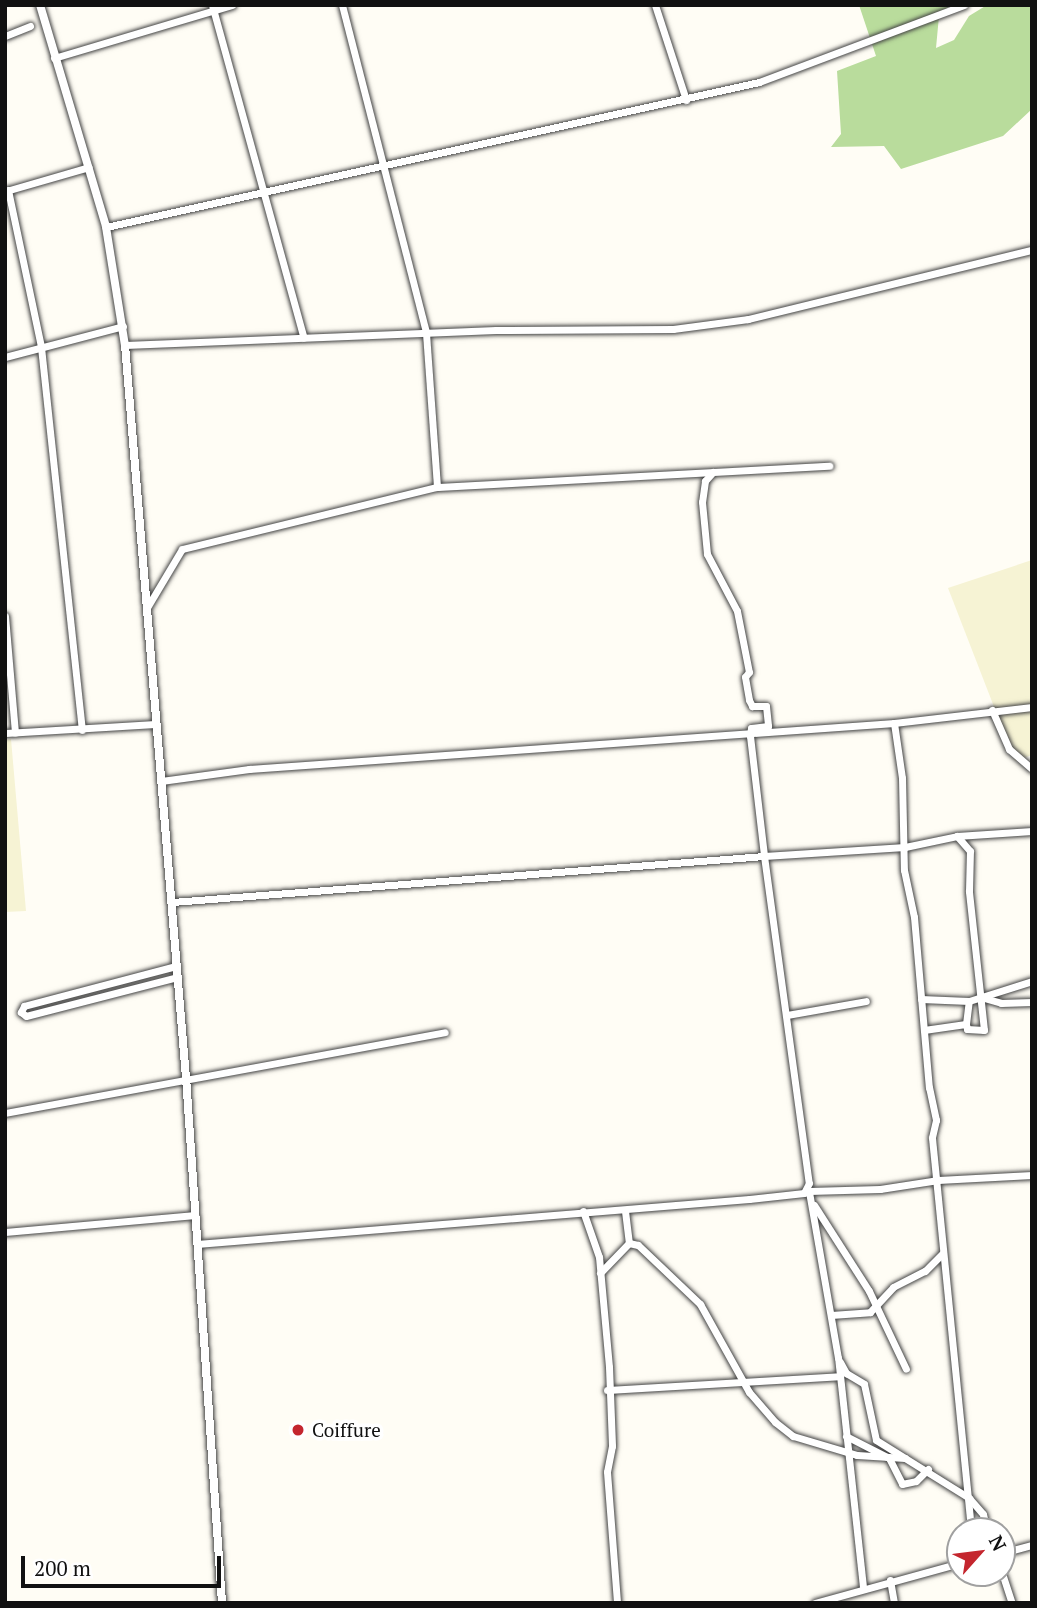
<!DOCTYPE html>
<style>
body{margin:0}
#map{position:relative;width:1037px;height:1608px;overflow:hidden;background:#fffdf5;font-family:"PT Serif",serif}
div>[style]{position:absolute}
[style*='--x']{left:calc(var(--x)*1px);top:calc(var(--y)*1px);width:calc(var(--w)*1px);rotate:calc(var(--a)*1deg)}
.farmland>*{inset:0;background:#f6f3d4}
.forest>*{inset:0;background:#b9dc9c}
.roads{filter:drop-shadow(0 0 2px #444) drop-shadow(0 0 2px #444)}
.minor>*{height:7px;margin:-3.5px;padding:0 3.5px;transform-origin:3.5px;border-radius:3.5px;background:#fff}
.tertiary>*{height:8px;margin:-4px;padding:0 4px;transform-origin:4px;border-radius:4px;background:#fff}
.dots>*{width:19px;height:19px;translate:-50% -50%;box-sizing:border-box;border:4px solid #fff;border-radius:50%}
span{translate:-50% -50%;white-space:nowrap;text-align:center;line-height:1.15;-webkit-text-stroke:7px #fff;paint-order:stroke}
.poi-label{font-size:19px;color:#111}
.left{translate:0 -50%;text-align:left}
.frame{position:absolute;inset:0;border:7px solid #111;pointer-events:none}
.north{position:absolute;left:946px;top:1517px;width:70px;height:70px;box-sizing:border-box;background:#fff;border:2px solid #a0a0a0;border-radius:50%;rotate:62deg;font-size:19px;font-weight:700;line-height:28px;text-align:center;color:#111}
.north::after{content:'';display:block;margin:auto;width:24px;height:32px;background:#c4262e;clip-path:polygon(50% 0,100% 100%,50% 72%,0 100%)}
.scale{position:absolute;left:21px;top:1556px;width:200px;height:32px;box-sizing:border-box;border:4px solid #111;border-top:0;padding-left:9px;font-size:21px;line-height:24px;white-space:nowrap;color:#111;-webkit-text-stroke:5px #fff;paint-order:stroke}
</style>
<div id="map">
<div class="farmland">
<div style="clip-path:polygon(1032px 560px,1032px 755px,1015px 761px,948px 588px)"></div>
<div style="clip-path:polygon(11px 739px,26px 911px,5px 912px,5px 740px)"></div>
</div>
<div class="forest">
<div style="clip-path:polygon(859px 5px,950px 5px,939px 16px,936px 48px,954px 40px,969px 16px,987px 5px,1032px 5px,1032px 109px,1003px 136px,901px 169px,884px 146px,831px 147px,841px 134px,837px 71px,876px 56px)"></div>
</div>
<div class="roads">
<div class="minor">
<div style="--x:212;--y:5;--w:345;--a:74.6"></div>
<div style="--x:342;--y:5;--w:339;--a:75.6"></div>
<div style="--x:426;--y:333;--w:154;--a:85.9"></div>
<div style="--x:655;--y:5;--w:100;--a:71.9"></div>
<div style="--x:5;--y:36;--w:27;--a:-22"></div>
<div style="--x:54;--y:58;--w:186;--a:-16.6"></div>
<div style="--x:8;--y:190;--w:160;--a:78.1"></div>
<div style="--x:41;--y:347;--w:385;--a:83.9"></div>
<div style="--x:6;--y:191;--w:86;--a:-16.1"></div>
<div style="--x:106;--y:227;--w:669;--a:-12.52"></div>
<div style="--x:759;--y:82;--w:219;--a:-20.6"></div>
<div style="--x:125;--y:345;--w:371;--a:-2.3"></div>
<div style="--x:496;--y:330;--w:177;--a:-0.3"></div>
<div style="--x:673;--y:329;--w:76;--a:-7.6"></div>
<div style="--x:748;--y:319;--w:292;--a:-13.7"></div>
<div style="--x:5;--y:357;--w:122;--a:-14.7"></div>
<div style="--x:713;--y:472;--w:12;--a:132"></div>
<div style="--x:705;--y:481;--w:21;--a:98"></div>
<div style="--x:702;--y:502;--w:52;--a:84.5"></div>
<div style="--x:707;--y:554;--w:64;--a:62.2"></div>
<div style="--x:737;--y:611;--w:62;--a:78.9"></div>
<div style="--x:749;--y:672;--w:6;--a:129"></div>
<div style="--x:745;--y:677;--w:23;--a:80"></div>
<div style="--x:749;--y:700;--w:7;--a:63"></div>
<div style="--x:752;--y:706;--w:14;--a:0"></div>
<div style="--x:766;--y:706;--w:20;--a:84"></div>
<div style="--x:768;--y:726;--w:17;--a:173"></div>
<div style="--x:751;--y:728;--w:8;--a:97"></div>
<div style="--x:750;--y:736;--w:121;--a:83.3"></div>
<div style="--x:764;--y:856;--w:141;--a:-3.7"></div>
<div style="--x:905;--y:847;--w:53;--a:-11.9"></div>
<div style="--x:957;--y:836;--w:75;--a:-3.8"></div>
<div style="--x:148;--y:606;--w:66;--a:-59.2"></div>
<div style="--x:182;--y:549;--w:262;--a:-13.7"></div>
<div style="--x:437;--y:487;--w:393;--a:-3.1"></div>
<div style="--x:5;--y:616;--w:117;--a:85.1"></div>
<div style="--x:992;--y:710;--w:43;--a:66.4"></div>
<div style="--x:1009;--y:749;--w:30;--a:41"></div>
<div style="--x:894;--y:723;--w:139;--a:-6.6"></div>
<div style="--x:5;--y:733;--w:151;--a:-3.4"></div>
<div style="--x:161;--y:781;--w:89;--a:-7.8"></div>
<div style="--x:249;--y:769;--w:647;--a:-4.08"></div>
<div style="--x:894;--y:723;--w:56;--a:81.7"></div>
<div style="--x:902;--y:778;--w:92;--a:88.8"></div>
<div style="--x:904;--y:870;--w:48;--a:78"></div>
<div style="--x:914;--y:917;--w:171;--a:85"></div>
<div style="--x:929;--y:1087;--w:34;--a:78"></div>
<div style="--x:936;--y:1120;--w:18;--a:103"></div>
<div style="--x:932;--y:1138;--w:395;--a:84.3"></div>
<div style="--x:172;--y:902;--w:594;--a:-4.44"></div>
<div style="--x:764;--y:856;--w:330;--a:82.2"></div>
<div style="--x:809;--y:1183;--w:11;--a:117"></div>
<div style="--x:804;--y:1193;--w:55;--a:173.8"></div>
<div style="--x:749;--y:1199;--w:554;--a:175.34"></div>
<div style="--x:176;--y:966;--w:157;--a:165.3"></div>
<div style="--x:24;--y:1006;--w:7;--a:117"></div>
<div style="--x:21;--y:1012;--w:6;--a:39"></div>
<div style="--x:26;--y:1016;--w:157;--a:-14.4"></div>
<div style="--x:984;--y:998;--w:18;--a:16"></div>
<div style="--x:1001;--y:1003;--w:31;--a:-2"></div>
<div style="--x:921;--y:999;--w:48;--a:2.4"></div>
<div style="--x:969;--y:1001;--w:66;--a:-17.6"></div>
<div style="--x:787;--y:1015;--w:80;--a:-10"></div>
<div style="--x:966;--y:1024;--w:23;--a:-83"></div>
<div style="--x:924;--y:1030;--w:42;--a:-8.1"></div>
<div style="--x:966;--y:1024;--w:5;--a:79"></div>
<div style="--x:967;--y:1029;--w:17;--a:3"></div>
<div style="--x:984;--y:1030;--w:140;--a:-96.2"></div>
<div style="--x:969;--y:891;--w:40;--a:-88.6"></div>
<div style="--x:970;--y:851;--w:20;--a:-131"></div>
<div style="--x:5;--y:1113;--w:447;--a:-10.4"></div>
<div style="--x:814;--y:1205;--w:102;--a:57.4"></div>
<div style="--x:869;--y:1291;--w:86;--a:64.6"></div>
<div style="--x:583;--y:1211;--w:49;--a:70.8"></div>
<div style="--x:599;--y:1257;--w:110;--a:84.8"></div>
<div style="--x:609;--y:1367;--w:79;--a:87.8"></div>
<div style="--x:612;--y:1446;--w:26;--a:101"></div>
<div style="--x:607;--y:1472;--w:131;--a:85.6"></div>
<div style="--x:625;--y:1211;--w:32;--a:83"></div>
<div style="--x:629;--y:1243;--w:9;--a:13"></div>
<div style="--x:638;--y:1245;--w:86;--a:43.6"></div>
<div style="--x:700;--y:1304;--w:101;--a:60.9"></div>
<div style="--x:749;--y:1392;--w:40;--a:49"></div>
<div style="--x:775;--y:1422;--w:23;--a:38"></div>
<div style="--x:793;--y:1436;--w:67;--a:16.5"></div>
<div style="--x:857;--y:1455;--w:48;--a:3.6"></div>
<div style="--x:5;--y:1232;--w:191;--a:-5.1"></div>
<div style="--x:600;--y:1273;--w:42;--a:-46"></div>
<div style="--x:831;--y:1315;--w:39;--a:-4"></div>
<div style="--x:870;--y:1312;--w:34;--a:-47"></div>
<div style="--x:893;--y:1287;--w:36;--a:-27"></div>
<div style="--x:925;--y:1271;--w:25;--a:-45"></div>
<div style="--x:840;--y:1362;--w:13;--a:61"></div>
<div style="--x:846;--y:1373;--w:21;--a:31"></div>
<div style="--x:864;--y:1384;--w:57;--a:77.9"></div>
<div style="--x:876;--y:1440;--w:110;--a:31.9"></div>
<div style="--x:969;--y:1498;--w:21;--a:49"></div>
<div style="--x:983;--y:1514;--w:17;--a:77"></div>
<div style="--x:607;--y:1390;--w:233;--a:-3.4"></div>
<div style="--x:846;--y:1436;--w:48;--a:27.1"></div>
<div style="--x:889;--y:1458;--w:29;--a:63"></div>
<div style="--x:902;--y:1484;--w:14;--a:-12"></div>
<div style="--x:916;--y:1481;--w:17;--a:-45"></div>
<div style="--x:1002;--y:1553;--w:31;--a:-15"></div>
<div style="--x:1002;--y:1573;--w:32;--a:72"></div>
<div style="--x:890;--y:1580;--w:23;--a:80"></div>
<div style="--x:863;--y:1587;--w:230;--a:-96.2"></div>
<div style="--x:838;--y:1358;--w:169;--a:-99.9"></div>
<div style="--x:809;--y:1191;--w:71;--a:-1.6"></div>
<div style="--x:880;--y:1189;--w:59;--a:-8.8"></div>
<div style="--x:938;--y:1180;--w:94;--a:-3"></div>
<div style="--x:815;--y:1603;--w:150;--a:-15.4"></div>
</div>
<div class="tertiary">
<div style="--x:40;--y:5;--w:232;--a:73.4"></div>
<div style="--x:106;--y:227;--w:120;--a:80.9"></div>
<div style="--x:125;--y:345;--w:735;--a:85.24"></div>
<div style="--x:186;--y:1077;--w:527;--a:86.08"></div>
</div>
</div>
<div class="dots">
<div style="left:298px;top:1430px;background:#c4262e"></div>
</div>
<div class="poi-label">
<span class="left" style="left:312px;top:1430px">Coiffure</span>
</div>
<div class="frame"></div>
<div class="north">N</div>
<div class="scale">200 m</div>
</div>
